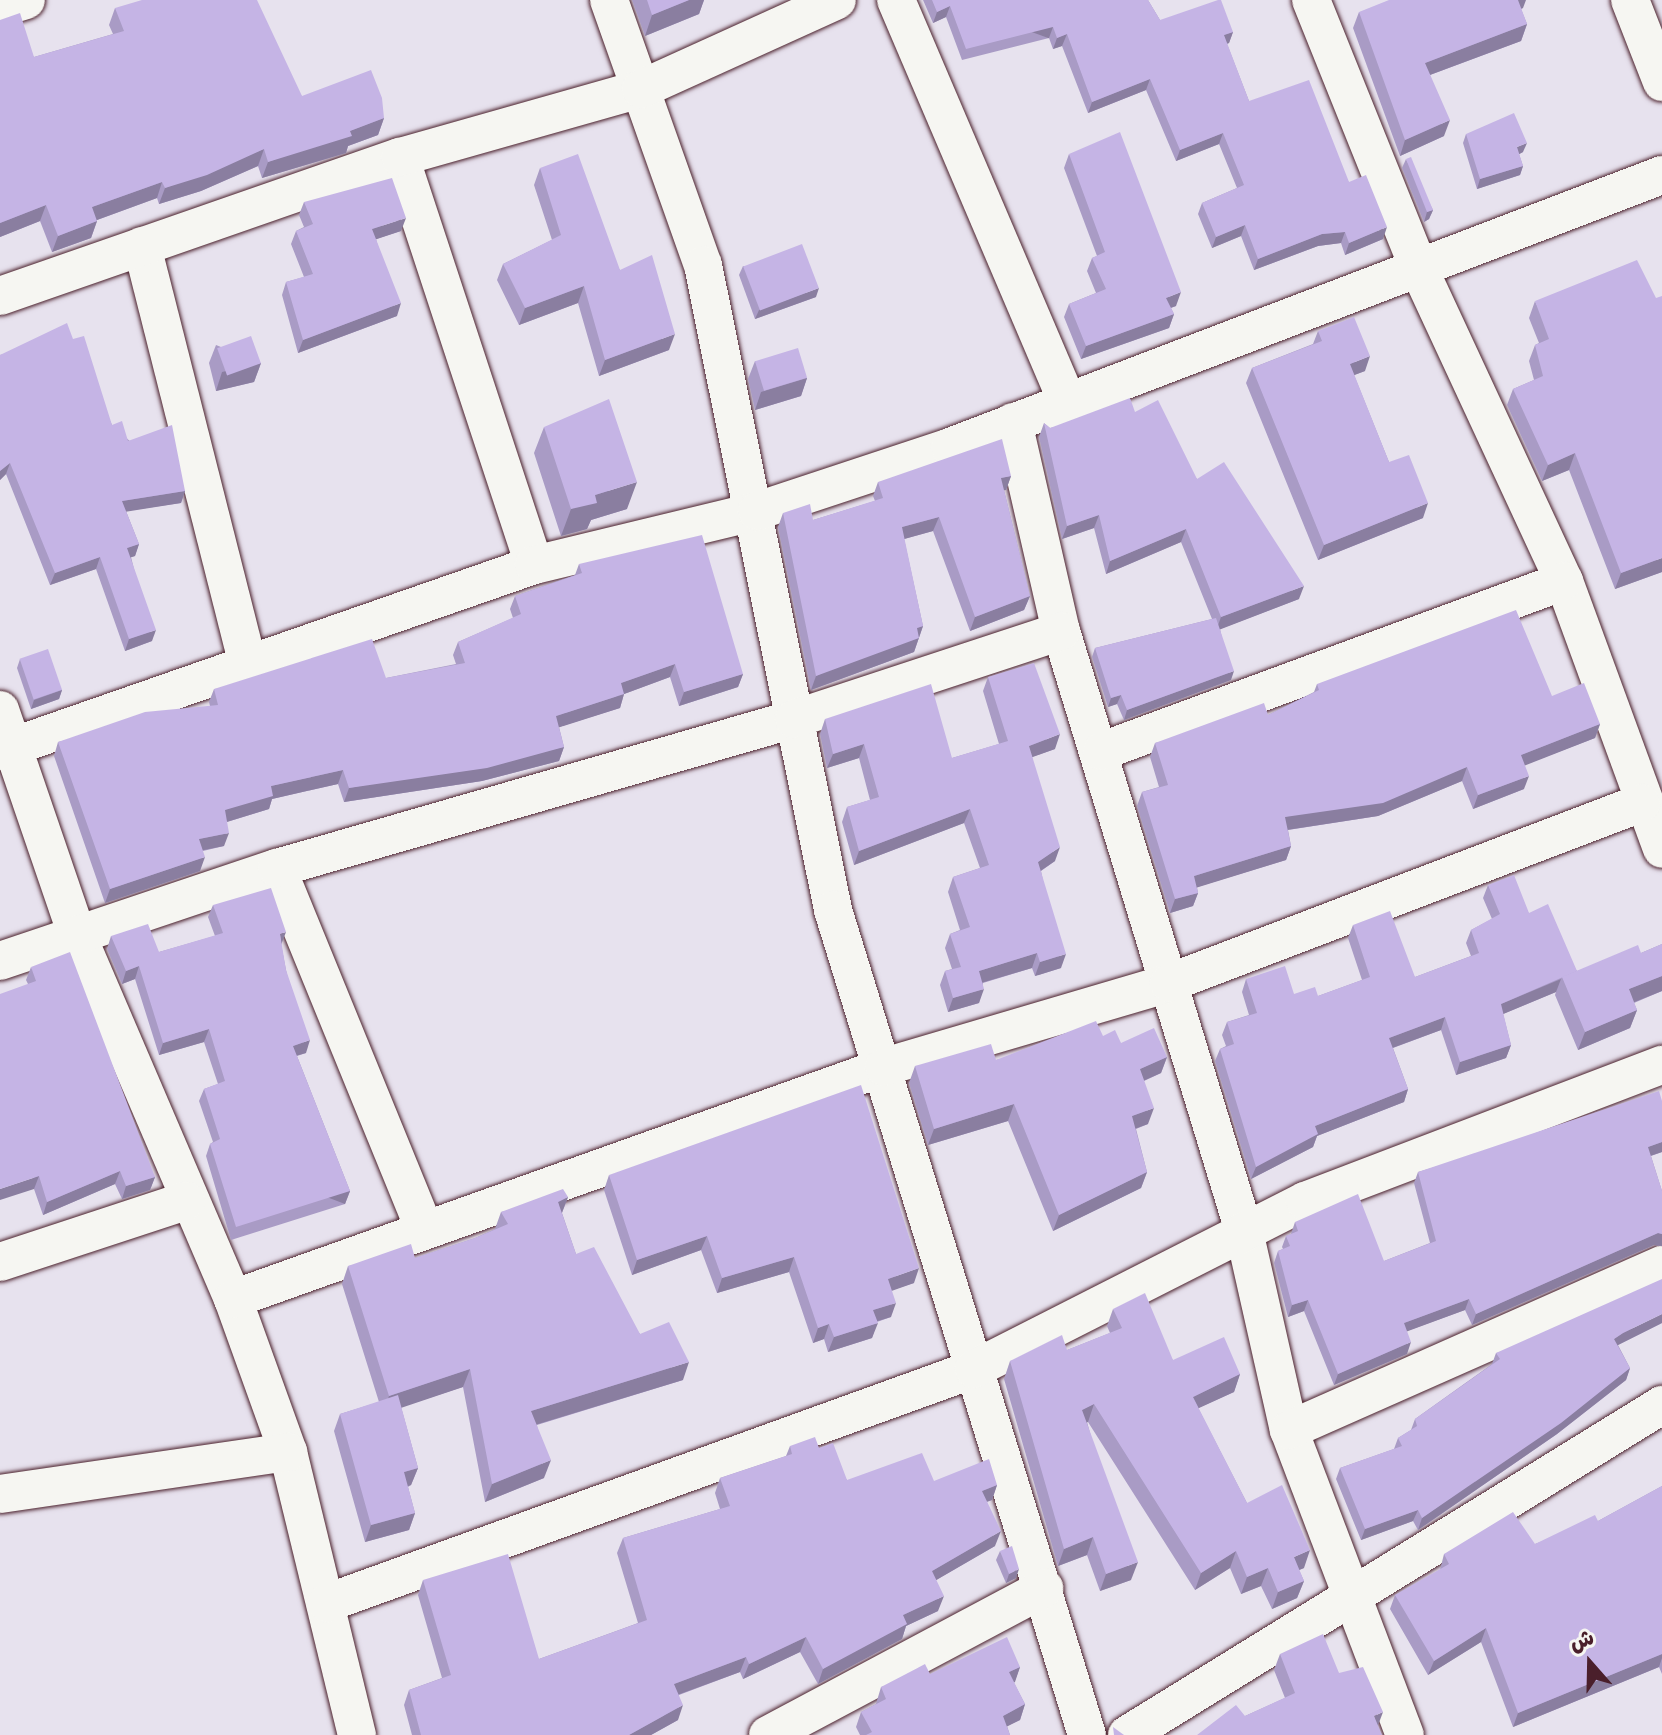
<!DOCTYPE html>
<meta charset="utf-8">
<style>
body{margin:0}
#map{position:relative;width:1662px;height:1735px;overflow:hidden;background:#e7e2ee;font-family:"Comic Neue","Playpen Sans Arabic",sans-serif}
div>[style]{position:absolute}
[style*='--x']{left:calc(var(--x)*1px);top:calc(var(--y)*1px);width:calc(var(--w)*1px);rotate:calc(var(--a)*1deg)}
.roads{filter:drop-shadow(0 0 2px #4a1f2b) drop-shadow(0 0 2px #4a1f2b)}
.minor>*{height:38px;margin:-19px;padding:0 19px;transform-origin:19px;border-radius:19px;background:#f6f6f2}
.wall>*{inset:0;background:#a99bc5}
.shaded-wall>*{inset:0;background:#8a7ea0;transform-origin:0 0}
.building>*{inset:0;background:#c5b4e5;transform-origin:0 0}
span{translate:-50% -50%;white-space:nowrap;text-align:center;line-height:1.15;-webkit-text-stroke:6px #f6f6f2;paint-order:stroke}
.north{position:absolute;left:1550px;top:1623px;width:80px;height:80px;-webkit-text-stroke:6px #f6f6f2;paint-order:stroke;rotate:340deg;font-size:22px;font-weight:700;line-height:32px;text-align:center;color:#4a1f2b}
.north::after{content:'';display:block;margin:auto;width:28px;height:36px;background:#4a1f2b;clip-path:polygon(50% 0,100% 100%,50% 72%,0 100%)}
</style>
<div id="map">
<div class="roads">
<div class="minor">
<div style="--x:609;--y:0;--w:281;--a:70.5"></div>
<div style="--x:703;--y:265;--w:658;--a:78.6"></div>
<div style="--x:833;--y:910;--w:863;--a:72.89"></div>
<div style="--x:896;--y:0;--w:440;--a:66.9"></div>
<div style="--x:1311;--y:0;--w:292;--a:68.1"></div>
<div style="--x:1420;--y:271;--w:342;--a:65.1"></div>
<div style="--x:1564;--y:581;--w:285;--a:69.9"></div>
<div style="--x:1630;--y:0;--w:88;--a:68.7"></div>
<div style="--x:0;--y:8;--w:27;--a:-17"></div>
<div style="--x:400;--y:157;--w:429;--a:71.8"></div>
<div style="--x:142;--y:246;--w:431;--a:75.8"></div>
<div style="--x:0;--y:296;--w:423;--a:-19.2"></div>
<div style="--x:400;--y:157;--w:250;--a:-15.8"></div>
<div style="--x:641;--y:89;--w:215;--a:-24.4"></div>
<div style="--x:1013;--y:422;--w:214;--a:77.1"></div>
<div style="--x:1061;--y:631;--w:627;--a:73.04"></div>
<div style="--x:1244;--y:1231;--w:204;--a:77.3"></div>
<div style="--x:1289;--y:1430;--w:326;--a:69.2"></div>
<div style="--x:0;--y:710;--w:238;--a:71.1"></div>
<div style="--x:77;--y:935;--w:396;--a:66.8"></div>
<div style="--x:233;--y:1299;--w:163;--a:70.2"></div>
<div style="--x:288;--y:1452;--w:291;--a:76.3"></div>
<div style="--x:0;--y:751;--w:565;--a:-19.2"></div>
<div style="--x:534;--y:565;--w:229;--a:-13.6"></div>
<div style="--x:757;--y:511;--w:203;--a:-18.3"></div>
<div style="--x:950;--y:447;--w:762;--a:-20.91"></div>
<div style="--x:1102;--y:751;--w:492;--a:-20.2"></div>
<div style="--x:277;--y:868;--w:391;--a:67.8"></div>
<div style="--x:0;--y:961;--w:292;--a:-18.6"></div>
<div style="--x:277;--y:868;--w:538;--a:-16.08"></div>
<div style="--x:794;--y:719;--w:281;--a:-18.2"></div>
<div style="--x:0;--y:1262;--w:196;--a:-18.2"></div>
<div style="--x:233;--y:1299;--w:691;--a:-19.61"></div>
<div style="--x:884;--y:1067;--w:297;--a:-16.4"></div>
<div style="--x:1169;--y:983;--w:505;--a:-20.87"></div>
<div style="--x:1289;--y:1430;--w:408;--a:-23.9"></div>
<div style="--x:0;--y:1494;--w:291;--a:-8.3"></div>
<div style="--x:327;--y:1603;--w:688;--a:-19.88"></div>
<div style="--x:974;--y:1369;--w:371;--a:-26.9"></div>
<div style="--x:1305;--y:1201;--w:382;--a:-20.9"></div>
<div style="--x:768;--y:1735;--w:313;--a:-28"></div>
<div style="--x:1127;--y:1735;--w:629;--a:-31.67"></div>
</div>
</div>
<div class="wall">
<div style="clip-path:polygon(632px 0,704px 0,699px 14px,645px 36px)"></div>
<div style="clip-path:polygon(923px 0,1148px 0,1160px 20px,1233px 32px,1229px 43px,1227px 44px,1249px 101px,1349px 182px,1383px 239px,1345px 255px,1341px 243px,1318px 246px,1254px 270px,1241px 236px,1212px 248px,1198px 214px,1202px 203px,1237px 188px,1219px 144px,1176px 161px,1146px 90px,1088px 113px,1062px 46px,1053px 49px,1049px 38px,962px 60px,946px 17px,933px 23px)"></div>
<div style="clip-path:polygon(115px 8px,302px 96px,384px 118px,378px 135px,348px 146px,346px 153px,262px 178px,258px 166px,201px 191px,159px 204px,157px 198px,97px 220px,97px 221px,91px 238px,52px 252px,40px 221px,0 237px,0 20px,34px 57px,113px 34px,109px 25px)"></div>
<div style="clip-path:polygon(1523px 8px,1521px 9px,1527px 24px,1521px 41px,1430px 75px,1444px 136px,1400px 156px,1353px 28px,1359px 12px)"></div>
<div style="clip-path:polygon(1466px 134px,1523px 152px,1519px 154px,1523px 166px,1520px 175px,1477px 189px,1463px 143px)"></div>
<div style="clip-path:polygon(1069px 154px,1176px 306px,1171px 308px,1174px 314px,1169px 328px,1081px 359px,1064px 317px,1069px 304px,1096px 293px,1087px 271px,1092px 258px,1097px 256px,1064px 168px)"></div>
<div style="clip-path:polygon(1406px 159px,1433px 210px,1429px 219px,1424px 222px,1402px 168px)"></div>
<div style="clip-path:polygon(540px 168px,620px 270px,669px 350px,599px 376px,578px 303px,519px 325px,497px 280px,503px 264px,552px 240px,534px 185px)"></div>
<div style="clip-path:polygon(304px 202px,401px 231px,376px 239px,397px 316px,298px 353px,282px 295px,286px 282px,304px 277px,291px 244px,296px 231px,304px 227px,299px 215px)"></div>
<div style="clip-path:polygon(743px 266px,816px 297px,755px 319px,739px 275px)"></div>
<div style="clip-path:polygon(1535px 301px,1662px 572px,1615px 589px,1569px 470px,1542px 481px,1507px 405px,1513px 389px,1534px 380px,1529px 361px,1535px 345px,1539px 343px,1529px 318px)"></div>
<div style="clip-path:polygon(1318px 331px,1365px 371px,1354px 375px,1389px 462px,1423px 518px,1318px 560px,1246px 383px,1252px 368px,1313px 344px)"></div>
<div style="clip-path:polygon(73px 339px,112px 425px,185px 491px,181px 503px,126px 511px,139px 544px,135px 556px,131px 557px,152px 641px,125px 651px,96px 569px,50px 585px,6px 474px,0 480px,0 355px)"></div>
<div style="clip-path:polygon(216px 345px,261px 363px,254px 382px,216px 391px,209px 363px)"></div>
<div style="clip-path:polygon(755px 361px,807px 378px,801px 396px,755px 410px,748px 379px)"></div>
<div style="clip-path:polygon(1135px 412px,1197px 479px,1299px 599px,1220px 629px,1231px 680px,1124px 720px,1117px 704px,1108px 707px,1092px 657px,1095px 648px,1212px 619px,1181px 542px,1106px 574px,1094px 528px,1062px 539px,1039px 437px,1044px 423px,1050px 428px)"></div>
<div style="clip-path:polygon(544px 427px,627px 509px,591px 520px,587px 529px,561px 536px,534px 453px)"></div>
<div style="clip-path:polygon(1011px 476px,1006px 490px,1004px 490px,1030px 596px,1024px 610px,970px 631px,933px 531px,904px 539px,923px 626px,914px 652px,811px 690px,778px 527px,783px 513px,813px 520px,875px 501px,873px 496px,878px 482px)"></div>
<div style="clip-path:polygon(579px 564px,743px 674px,738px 687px,679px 706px,670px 677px,624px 694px,620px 708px,559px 727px,564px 747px,559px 761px,482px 781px,344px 802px,338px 784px,272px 799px,269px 809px,227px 822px,224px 846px,203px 851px,200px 871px,105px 903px,54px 756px,58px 742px,210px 706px,209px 702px,214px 689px,386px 678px,456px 664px,453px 655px,458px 642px,513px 618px,510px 609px,515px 596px,575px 575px)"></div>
<div style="clip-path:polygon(20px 659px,62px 690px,59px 699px,31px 709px,17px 668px)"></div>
<div style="clip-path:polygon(988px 677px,1055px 749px,1032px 757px,1055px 861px,1041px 871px,1061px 968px,1035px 976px,1032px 968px,983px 983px,979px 1003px,948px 1012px,940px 985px,945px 971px,952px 969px,945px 948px,950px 934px,960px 930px,948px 892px,953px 877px,980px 868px,964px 823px,854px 865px,842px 822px,847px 807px,870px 800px,859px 758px,827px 768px,820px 734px,825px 719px,952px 758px,999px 744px,983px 691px)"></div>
<div style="clip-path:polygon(1317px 684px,1552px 696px,1600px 724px,1595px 738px,1524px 765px,1524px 789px,1473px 809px,1462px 781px,1378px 816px,1288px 830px,1291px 846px,1286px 860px,1197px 887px,1198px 893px,1193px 906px,1170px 913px,1137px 806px,1142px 792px,1159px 787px,1150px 757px,1155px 743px,1268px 715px,1314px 692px)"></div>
<div style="clip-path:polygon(1488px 885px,1529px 913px,1577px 971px,1641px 953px,1662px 944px,1662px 991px,1634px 1003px,1637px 1010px,1630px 1028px,1578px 1050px,1555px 995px,1556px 992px,1503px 1014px,1511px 1045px,1506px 1058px,1456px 1075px,1441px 1030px,1393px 1048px,1408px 1089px,1404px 1102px,1317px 1136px,1313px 1147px,1251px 1179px,1215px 1061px,1220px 1049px,1226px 1046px,1222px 1035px,1227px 1022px,1249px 1015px,1242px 992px,1246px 979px,1294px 994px,1318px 996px,1362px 980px,1348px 938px,1353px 925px,1415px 977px,1471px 956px,1466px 943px,1471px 930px,1492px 919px,1483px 898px)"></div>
<div style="clip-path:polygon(213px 905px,281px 944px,286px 970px,306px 1053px,297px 1056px,350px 1191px,345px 1204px,231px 1240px,206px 1156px,210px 1144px,213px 1142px,199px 1101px,204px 1089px,218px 1084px,204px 1042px,159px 1055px,135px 979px,122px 984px,107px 949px,111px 936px,159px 952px,215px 936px,208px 917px)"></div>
<div style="clip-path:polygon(31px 967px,155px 1177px,150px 1190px,122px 1199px,115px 1184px,43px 1215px,34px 1189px,28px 984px,26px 980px)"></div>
<div style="clip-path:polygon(1103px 1036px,1121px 1043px,1167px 1057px,1161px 1073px,1144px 1081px,1148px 1124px,1136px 1129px,1147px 1172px,1141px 1188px,1053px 1231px,1008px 1121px,928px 1145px,909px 1083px,915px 1066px,996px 1060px)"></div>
<div style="clip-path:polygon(1662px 1101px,1662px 1152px,1651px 1156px,1662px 1191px,1662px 1246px,1654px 1245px,1472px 1325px,1465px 1310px,1407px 1331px,1407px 1354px,1334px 1385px,1304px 1311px,1288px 1317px,1274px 1263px,1278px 1251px,1283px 1249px,1282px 1247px,1286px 1236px,1291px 1234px,1295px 1222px,1384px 1261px,1430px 1243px,1414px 1183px,1418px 1172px)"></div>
<div style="clip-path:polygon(609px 1175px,914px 1283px,892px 1290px,891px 1317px,877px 1322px,872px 1338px,828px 1352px,824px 1339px,813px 1343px,789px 1272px,717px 1293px,701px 1250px,632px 1275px,604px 1190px)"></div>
<div style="clip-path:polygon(568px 1197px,562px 1213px,576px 1254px,640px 1334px,683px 1380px,537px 1425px,544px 1478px,485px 1502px,463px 1387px,401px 1407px,418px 1468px,411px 1485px,408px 1487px,415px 1513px,409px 1530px,365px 1542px,334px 1431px,340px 1414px,379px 1402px,342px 1284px,348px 1266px,415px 1258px,475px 1238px,495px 1229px,501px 1212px)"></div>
<div style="clip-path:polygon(1113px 1309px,1173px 1360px,1240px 1374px,1234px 1392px,1198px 1408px,1247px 1503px,1304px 1568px,1299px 1570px,1304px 1581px,1297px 1598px,1272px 1609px,1261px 1586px,1241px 1594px,1230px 1568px,1195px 1590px,1088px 1422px,1087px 1422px,1131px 1580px,1100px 1591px,1087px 1555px,1058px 1566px,1004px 1379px,1010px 1361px,1067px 1350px,1110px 1333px,1107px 1326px)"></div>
<div style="clip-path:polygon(1662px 1323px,1618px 1345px,1630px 1368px,1626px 1380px,1557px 1434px,1418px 1530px,1413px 1521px,1361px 1540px,1336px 1479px,1340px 1468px,1394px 1449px,1398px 1438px,1411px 1430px,1415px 1419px,1492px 1364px,1496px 1353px)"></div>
<div style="clip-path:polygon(790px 1446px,819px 1448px,847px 1480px,934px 1481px,997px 1485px,992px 1500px,987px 1502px,995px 1546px,936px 1580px,938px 1611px,906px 1626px,902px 1639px,818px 1684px,800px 1652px,743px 1679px,740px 1672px,679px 1695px,678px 1720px,651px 1735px,412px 1735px,404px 1705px,409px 1690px,442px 1678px,418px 1595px,423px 1580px,539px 1659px,638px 1623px,617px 1553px,623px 1538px,720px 1509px,715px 1493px,720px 1478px,786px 1456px)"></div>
<div style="clip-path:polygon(1662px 1486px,1662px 1674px,1659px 1667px,1513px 1727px,1481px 1642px,1428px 1675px,1390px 1609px,1395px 1595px,1440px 1570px,1444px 1554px,1535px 1544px,1598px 1521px)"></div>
<div style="clip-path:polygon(1000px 1551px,1016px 1578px,1006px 1583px,996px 1560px)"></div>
<div style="clip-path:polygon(1280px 1654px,1339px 1673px,1378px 1726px,1245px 1716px,1285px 1698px,1274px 1670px)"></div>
<div style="clip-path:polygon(1020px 1667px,1014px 1683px,1025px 1704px,1020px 1720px,1007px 1726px,1010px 1735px,860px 1735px,856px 1727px,861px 1712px,876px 1704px,881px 1687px,930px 1674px)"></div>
</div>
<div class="shaded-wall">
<div style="clip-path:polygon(689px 0,704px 0,699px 14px,645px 36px,652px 15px)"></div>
<div style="clip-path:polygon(1515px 0,1526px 0,1523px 8px,1511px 12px)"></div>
<div style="clip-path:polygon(950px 6px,946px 17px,933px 23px,937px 12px)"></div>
<div style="clip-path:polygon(1527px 24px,1521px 41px,1419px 79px,1425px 63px)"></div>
<div style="left:1053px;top:27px;width:12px;height:90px;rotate:110deg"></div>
<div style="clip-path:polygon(1233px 32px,1229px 43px,1219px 46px,1224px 35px)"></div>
<div style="clip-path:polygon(1067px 34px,1062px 46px,1053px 49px,1057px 38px)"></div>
<div style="clip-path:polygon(1150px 79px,1146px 90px,1088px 113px,1092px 102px)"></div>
<div style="clip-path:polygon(384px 118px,378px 135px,348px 146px,346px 153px,262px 178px,268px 162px)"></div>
<div style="clip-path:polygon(1450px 120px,1444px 136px,1400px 156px,1405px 140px)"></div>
<div style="clip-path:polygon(1223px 133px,1219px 144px,1176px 161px,1180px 150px)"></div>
<div style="clip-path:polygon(1527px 143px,1523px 152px,1514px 157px,1517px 147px)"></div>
<div style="clip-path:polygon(264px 149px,258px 166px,201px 191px,159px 204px,165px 188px)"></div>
<div style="clip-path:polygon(1523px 166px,1520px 175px,1477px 189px,1480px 179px)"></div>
<div style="clip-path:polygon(162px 182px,157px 198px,86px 224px,92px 207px)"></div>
<div style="clip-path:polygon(46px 205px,40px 221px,0 237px,0 223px)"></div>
<div style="clip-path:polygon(1433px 210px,1429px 219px,1424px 222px,1427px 212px)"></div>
<div style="clip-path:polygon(406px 218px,401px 231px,368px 242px,372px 229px)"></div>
<div style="clip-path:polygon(97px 221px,91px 238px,52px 252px,58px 236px)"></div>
<div style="clip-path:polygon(1245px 225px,1241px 236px,1212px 248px,1216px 237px)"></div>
<div style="clip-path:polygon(1387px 227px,1383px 239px,1345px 255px,1349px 243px)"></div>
<div style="clip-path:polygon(1345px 232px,1341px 243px,1318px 246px,1254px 270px,1258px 259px,1322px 234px)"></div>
<div style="clip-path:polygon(584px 286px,578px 303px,519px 325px,525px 308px)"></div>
<div style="clip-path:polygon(819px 288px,816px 297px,755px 319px,759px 310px)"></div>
<div style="clip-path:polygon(1181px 292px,1176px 306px,1161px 311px,1166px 298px)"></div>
<div style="clip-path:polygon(401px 303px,397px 316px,298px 353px,303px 340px)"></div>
<div style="clip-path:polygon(1174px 314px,1169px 328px,1081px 359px,1086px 346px)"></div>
<div style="clip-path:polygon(675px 334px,669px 350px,599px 376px,605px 360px)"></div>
<div style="clip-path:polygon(1370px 356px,1365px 371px,1344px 379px,1350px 364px)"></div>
<div style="clip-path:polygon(261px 363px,254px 382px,216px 391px,222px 372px)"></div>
<div style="clip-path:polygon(807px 378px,801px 396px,755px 410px,761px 392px)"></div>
<div style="clip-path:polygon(1575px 453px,1569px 470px,1542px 481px,1548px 465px)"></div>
<div style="clip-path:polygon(10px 463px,6px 474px,0 480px,0 471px)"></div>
<div style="clip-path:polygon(1011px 476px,1006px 490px,996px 492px,1001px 478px)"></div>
<div style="clip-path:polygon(637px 482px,627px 509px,591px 520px,587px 529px,561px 536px,571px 509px,595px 495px)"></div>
<div style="clip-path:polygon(185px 491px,181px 503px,118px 513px,122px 501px)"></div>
<div style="clip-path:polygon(1428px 503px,1423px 518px,1318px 560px,1324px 545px)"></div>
<div style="clip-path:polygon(1099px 515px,1094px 528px,1062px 539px,1067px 526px)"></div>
<div style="clip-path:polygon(939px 517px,933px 531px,897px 541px,902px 527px)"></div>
<div style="clip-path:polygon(1186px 529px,1181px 542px,1106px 574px,1110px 561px)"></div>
<div style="clip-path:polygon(139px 544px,135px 556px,123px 560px,127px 548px)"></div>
<div style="clip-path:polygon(100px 557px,96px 569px,50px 585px,55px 573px)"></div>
<div style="clip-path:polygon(1662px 558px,1662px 572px,1615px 589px,1621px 573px)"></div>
<div style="clip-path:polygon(1304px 586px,1299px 599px,1216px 631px,1221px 617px)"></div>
<div style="clip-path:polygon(1030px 596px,1024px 610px,970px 631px,975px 617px)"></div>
<div style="clip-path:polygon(923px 626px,914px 652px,811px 690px,816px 676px,917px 628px)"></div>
<div style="clip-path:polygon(156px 630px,152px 641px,125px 651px,129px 639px)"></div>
<div style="clip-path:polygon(675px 664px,670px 677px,616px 697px,621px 683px)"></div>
<div style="clip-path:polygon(1234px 671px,1231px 680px,1124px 720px,1127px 710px)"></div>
<div style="clip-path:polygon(743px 674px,738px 687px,679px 706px,684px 692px)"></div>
<div style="clip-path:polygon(62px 690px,59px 699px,31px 709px,34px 700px)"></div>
<div style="clip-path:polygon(624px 694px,620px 708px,551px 730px,556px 716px)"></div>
<div style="clip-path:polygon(1121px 695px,1117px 704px,1108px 707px,1111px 698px)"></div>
<div style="clip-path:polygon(1600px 724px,1595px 738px,1516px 769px,1521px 755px)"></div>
<div style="clip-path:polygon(1060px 734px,1055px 749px,1024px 760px,1029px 746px)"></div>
<div style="clip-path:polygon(864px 744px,859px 758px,827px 768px,833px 754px)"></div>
<div style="clip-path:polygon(564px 747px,559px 761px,482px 781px,344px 802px,349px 788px)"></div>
<div style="clip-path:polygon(1467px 767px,1462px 781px,1378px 816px,1280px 831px,1285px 817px)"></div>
<div style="clip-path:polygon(343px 770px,338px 784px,272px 799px,269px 809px,220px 824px,225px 810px,271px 786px)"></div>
<div style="clip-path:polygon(1529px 776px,1524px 789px,1473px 809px,1478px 795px)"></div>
<div style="clip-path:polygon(970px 809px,964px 823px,854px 865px,859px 851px)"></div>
<div style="clip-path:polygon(229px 833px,224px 846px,194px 852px,199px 839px)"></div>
<div style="clip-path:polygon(1291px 846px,1286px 860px,1189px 890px,1194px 876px)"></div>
<div style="clip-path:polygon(1060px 847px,1055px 861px,1033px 876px,1038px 862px)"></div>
<div style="clip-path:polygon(205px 857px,200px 871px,105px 903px,110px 889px)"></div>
<div style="clip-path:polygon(1198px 893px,1193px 906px,1170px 913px,1175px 899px)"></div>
<div style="clip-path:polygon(286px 932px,281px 945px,280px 934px)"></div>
<div style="clip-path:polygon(1037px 953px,1032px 968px,974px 985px,979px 971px)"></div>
<div style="clip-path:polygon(1066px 954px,1061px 968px,1035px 976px,1040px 962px)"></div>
<div style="clip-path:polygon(139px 966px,135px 979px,122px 984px,126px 971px)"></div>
<div style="clip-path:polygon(1662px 976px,1662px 991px,1622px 1007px,1629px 989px)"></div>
<div style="clip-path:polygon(1561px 979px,1556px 992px,1496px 1017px,1501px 1004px)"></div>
<div style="clip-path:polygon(984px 989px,979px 1003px,948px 1012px,953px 998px)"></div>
<div style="clip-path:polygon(1637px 1010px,1630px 1028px,1578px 1050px,1585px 1032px)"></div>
<div style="clip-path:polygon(1445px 1017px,1441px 1030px,1384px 1051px,1389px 1038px)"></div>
<div style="clip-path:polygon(209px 1029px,204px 1042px,159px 1055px,163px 1043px)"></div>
<div style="clip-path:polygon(310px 1040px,306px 1053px,288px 1058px,293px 1046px)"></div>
<div style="clip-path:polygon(1511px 1045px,1506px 1058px,1456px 1075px,1460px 1062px)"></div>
<div style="clip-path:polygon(1167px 1057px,1161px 1073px,1134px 1085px,1140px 1069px)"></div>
<div style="clip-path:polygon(1408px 1089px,1404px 1102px,1317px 1136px,1313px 1147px,1251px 1179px,1256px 1167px,1315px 1126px)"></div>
<div style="clip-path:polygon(1014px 1104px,1008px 1121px,928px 1145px,934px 1129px)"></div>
<div style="clip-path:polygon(1154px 1108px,1148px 1124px,1126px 1132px,1132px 1116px)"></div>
<div style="clip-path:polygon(1662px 1142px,1662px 1152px,1644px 1158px,1648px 1147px)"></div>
<div style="clip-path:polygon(120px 1171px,115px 1184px,43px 1215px,47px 1202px)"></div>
<div style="clip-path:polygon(1147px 1172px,1141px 1188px,1053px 1231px,1059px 1215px)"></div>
<div style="clip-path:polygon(39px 1176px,34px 1189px,0 1200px,0 1189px)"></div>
<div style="clip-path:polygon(155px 1177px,150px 1190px,122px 1199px,126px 1186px)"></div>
<div style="left:350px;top:1191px;width:14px;height:120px;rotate:111deg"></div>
<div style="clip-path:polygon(568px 1197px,561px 1215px,558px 1202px)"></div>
<div style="clip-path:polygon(1658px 1233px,1662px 1234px,1662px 1246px,1654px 1245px,1472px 1325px,1476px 1314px)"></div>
<div style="clip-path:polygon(707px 1236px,701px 1250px,632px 1275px,637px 1260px)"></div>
<div style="clip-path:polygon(794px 1257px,789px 1272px,717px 1293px,722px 1278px)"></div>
<div style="clip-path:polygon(919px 1268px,914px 1283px,883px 1294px,888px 1279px)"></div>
<div style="clip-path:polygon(1469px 1299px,1465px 1310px,1400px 1334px,1404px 1323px)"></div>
<div style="clip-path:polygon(1308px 1300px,1304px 1311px,1288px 1317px,1292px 1305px)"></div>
<div style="clip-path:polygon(896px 1303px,891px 1317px,868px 1324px,873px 1310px)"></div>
<div style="clip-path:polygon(1662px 1314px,1662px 1323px,1618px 1345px,1610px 1351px,1614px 1339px,1623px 1333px)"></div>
<div style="clip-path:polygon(878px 1323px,872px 1338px,828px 1352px,834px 1337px)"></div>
<div style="clip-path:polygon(829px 1324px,824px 1339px,813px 1343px,818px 1328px)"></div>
<div style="clip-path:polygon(1411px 1342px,1407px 1354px,1334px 1385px,1338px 1374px)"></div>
<div style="clip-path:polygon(689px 1362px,683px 1380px,525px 1428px,531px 1411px)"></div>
<div style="clip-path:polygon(1630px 1368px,1626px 1380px,1557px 1434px,1418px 1530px,1422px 1518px)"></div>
<div style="clip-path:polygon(470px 1369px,463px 1387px,383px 1414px,389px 1396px)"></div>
<div style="clip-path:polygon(1240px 1374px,1234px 1392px,1186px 1414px,1193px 1397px)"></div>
<div style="clip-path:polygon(1094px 1404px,1088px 1422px,1076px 1427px,1082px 1410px)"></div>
<div style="clip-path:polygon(551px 1460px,544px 1478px,485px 1502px,492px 1484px)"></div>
<div style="clip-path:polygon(418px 1468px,411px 1485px,397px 1490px,404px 1472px)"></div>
<div style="clip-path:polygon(997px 1485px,992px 1500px,976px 1505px,982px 1491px)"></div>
<div style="clip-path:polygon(1418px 1510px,1413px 1521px,1361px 1540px,1365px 1529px)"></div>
<div style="clip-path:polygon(415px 1513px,409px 1530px,365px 1542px,371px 1525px)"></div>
<div style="clip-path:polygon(1001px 1531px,995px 1546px,926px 1586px,932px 1571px)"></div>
<div style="clip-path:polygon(1093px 1537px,1087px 1555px,1058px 1566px,1064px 1549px)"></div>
<div style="clip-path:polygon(1310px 1550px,1304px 1568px,1287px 1575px,1294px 1557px)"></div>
<div style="clip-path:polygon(1236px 1551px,1230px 1568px,1195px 1590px,1201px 1573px)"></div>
<div style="clip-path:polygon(1138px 1562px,1131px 1580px,1100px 1591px,1106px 1574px)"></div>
<div style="clip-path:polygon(1268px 1568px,1261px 1586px,1241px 1594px,1247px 1577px)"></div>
<div style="clip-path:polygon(1019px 1569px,1016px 1578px,1006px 1583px,1009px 1574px)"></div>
<div style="clip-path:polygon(1304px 1581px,1297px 1598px,1272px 1609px,1278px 1592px)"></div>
<div style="clip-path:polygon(944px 1596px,938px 1611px,906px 1626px,902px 1639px,818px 1684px,823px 1669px,903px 1615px)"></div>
<div style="clip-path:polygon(1486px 1628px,1481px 1642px,1428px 1675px,1434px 1661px)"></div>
<div style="clip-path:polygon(806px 1637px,800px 1652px,743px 1679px,749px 1664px)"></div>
<div style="clip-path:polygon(1662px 1654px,1662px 1658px,1659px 1667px,1513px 1727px,1518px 1713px)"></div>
<div style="clip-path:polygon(746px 1657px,740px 1672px,669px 1698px,674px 1684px)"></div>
<div style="clip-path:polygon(1020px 1667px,1015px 1682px,1003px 1687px,1009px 1672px)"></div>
<div style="clip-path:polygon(1025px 1704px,1020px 1720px,998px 1731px,1003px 1716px)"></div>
<div style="clip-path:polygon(683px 1705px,678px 1720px,651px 1735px,629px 1735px)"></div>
<div style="clip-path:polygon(1383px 1712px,1377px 1728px,1374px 1716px)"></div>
</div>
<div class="building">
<div style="clip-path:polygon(142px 0,257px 0,302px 96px,371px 70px,382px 98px,384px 118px,350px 131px,352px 136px,268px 162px,264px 149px,207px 175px,165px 188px,162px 182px,92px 207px,97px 221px,58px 236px,46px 205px,0 223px,0 20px,20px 13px,34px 57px,124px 31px,115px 8px)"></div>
<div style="clip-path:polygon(647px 0,689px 0,652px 15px)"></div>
<div style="clip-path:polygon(932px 0,1148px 0,1160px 20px,1218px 0,1221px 0,1233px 32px,1224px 35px,1249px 101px,1309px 80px,1349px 182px,1366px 175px,1387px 227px,1349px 243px,1345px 232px,1322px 234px,1258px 259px,1245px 225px,1216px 237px,1202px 203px,1244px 185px,1223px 133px,1180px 150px,1150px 79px,1092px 102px,1067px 34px,1057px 38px,1053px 27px,966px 49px,950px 6px,937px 12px)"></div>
<div style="clip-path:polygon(1389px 0,1518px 0,1527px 24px,1425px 63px,1450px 120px,1405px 140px,1359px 12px)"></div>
<div style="clip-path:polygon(1514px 113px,1527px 143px,1517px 147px,1523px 166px,1480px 179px,1466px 134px)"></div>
<div style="clip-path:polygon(1120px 132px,1181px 292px,1166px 298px,1174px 314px,1086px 346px,1069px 304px,1106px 289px,1092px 258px,1105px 252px,1069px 154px)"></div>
<div style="clip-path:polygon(578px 154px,620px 270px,652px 255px,675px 334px,605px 360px,584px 286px,525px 308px,503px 264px,561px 235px,540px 168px)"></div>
<div style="clip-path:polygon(1411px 157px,1433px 210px,1427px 212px,1406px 159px)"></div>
<div style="clip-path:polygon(392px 178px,406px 218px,372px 229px,401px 303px,303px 340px,286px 282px,313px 274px,296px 231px,313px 224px,304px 202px)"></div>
<div style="left:802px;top:244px;width:47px;height:63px;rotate:69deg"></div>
<div style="clip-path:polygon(1637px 260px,1656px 298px,1662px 296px,1662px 558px,1621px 573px,1575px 453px,1548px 465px,1513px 389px,1543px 376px,1535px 345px,1549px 339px,1535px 301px)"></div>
<div style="clip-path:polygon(1354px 317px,1370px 356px,1350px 364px,1389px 462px,1409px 455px,1428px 503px,1324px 545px,1252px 368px,1322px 341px,1318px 331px)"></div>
<div style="clip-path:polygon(67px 323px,73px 339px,84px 336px,112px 425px,122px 421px,128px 441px,172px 425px,185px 491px,122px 501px,139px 544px,127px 548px,156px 630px,129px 639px,100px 557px,55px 573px,10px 463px,0 471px,0 355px)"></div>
<div style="left:251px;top:336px;width:29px;height:36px;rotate:70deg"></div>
<div style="left:798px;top:348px;width:31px;height:45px;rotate:73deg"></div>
<div style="clip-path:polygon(1130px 398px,1135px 412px,1158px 400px,1197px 479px,1224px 462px,1304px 586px,1221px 617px,1186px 529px,1110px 561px,1099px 515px,1067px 526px,1044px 423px,1050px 428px)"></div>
<div style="clip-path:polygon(609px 399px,637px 482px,595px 495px,597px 503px,571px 509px,544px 427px)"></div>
<div style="clip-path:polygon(1002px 439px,1011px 476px,1001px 478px,1030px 596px,975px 617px,939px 517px,902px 527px,923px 626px,917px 628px,919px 638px,816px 676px,783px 513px,810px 504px,813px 520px,883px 498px,878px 482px)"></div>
<div style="clip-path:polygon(702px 535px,743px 674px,684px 692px,675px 664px,621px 683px,624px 694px,556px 716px,564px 747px,487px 768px,349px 788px,343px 770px,271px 786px,273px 796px,225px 810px,229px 833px,199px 839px,205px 857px,110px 889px,58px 742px,145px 712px,218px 705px,214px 689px,372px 639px,386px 678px,465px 663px,458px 642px,521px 614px,515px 596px,582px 573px,579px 564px)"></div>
<div style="clip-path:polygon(1516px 610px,1552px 696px,1584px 683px,1600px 724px,1521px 755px,1529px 776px,1478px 795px,1467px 767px,1383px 803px,1285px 817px,1291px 846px,1194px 876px,1198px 893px,1175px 899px,1142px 792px,1168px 785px,1155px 743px,1264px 703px,1268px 715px,1319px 690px,1317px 684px)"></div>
<div style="clip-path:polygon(1216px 618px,1234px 671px,1127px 710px,1121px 695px,1111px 698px,1095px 648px)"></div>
<div style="left:48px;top:649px;width:43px;height:30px;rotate:71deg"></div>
<div style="clip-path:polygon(1034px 663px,1060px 734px,1029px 746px,1060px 847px,1038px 862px,1066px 954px,1040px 962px,1037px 953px,979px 971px,984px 989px,953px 998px,945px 971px,961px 967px,950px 934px,970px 927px,953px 877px,989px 865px,970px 809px,859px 851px,847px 807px,879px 797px,864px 744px,833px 754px,825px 719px,931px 684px,952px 758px,1008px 741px,988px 677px)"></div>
<div style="clip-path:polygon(1514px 875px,1529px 913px,1548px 904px,1577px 971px,1501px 1004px,1511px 1045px,1460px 1062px,1445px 1017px,1389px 1038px,1408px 1089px,1315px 1126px,1318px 1134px,1256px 1167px,1220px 1049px,1234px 1044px,1227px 1022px,1257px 1013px,1246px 979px,1285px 966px,1294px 994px,1315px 987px,1318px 996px,1370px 977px,1353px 925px,1390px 911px,1415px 977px,1479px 953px,1471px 930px,1500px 914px,1488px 885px)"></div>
<div style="clip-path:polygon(271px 888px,286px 932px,280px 934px,286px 970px,310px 1040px,293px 1046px,350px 1191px,236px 1227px,210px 1144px,220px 1139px,204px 1089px,225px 1081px,209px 1029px,163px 1043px,139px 966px,126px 971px,111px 936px,148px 924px,159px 952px,223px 933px,213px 905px)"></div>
<div style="clip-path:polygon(1662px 944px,1662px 976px,1629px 989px,1637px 1010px,1585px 1032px,1562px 977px,1638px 945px,1641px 953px)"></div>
<div style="clip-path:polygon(70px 952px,155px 1177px,126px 1186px,120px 1171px,47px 1202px,39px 1176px,0 1189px,0 994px,36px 981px,31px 967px)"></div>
<div style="clip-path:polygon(1096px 1021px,1103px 1036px,1115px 1030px,1121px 1043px,1154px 1028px,1167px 1057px,1140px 1069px,1154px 1108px,1132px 1116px,1147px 1172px,1059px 1215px,1014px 1104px,934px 1129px,915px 1066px,991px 1044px,996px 1060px)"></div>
<div style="clip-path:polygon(861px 1085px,919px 1268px,888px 1279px,896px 1303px,873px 1310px,878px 1323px,834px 1337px,829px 1324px,818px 1328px,794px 1257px,722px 1278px,707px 1236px,637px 1260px,609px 1175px)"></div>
<div style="clip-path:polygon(1659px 1091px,1662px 1101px,1662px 1142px,1648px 1147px,1662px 1191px,1662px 1234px,1658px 1233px,1476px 1314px,1469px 1299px,1404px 1323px,1411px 1342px,1338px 1374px,1308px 1300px,1292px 1305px,1278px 1251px,1290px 1246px,1286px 1236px,1298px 1231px,1295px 1222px,1358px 1194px,1384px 1261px,1436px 1241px,1418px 1172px)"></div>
<div style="clip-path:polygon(563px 1189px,568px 1197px,558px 1202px,576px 1254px,594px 1247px,640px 1334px,669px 1322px,689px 1362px,531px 1411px,551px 1460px,492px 1484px,470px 1369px,389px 1396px,348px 1266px,411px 1244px,415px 1258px,475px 1238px,508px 1224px,501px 1212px)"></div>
<div style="clip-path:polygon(1662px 1279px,1662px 1314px,1623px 1333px,1614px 1339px,1630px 1368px,1561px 1423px,1422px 1518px,1418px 1510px,1365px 1529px,1340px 1468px,1402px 1446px,1398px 1438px,1417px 1426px,1415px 1419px,1500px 1359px,1496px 1353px)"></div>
<div style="clip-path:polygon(1145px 1293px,1173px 1360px,1224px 1337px,1240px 1374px,1193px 1397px,1247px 1503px,1282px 1485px,1310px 1550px,1294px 1557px,1304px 1581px,1278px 1592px,1268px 1568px,1247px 1577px,1236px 1551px,1201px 1573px,1094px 1404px,1082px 1410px,1138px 1562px,1106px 1574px,1093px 1537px,1064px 1549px,1010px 1361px,1062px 1335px,1067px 1350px,1122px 1328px,1113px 1309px)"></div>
<div style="clip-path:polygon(398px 1395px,418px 1468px,404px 1472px,415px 1513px,371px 1525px,340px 1414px)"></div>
<div style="clip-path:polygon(815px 1437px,819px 1448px,833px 1443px,847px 1480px,922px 1453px,934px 1481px,989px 1459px,997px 1485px,982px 1491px,1001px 1531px,932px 1571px,944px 1596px,903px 1615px,907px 1624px,823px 1669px,806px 1637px,749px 1664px,746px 1657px,674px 1684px,683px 1705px,629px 1735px,421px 1735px,409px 1690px,451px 1675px,423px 1580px,508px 1554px,539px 1659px,647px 1620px,623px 1538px,730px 1506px,720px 1478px,792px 1454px,790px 1446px)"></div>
<div style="clip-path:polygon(1662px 1486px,1662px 1654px,1518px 1713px,1486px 1628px,1434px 1661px,1395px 1595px,1449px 1564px,1444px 1554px,1513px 1512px,1535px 1544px,1595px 1515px,1598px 1521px)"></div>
<div style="clip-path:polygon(1012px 1546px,1019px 1569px,1009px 1574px,1000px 1551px)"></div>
<div style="clip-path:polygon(1323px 1634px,1339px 1673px,1363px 1667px,1383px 1712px,1374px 1716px,1382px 1735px,1197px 1735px,1236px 1705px,1245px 1716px,1295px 1693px,1280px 1654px)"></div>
<div style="clip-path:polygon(1007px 1637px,1020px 1667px,1009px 1672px,1025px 1704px,1003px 1716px,1010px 1735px,866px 1735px,872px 1732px,861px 1712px,886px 1699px,881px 1687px,925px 1664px,930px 1674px)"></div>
<div style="clip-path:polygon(1113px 1727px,1124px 1735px,1114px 1735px)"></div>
</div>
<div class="north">ش</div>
</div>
